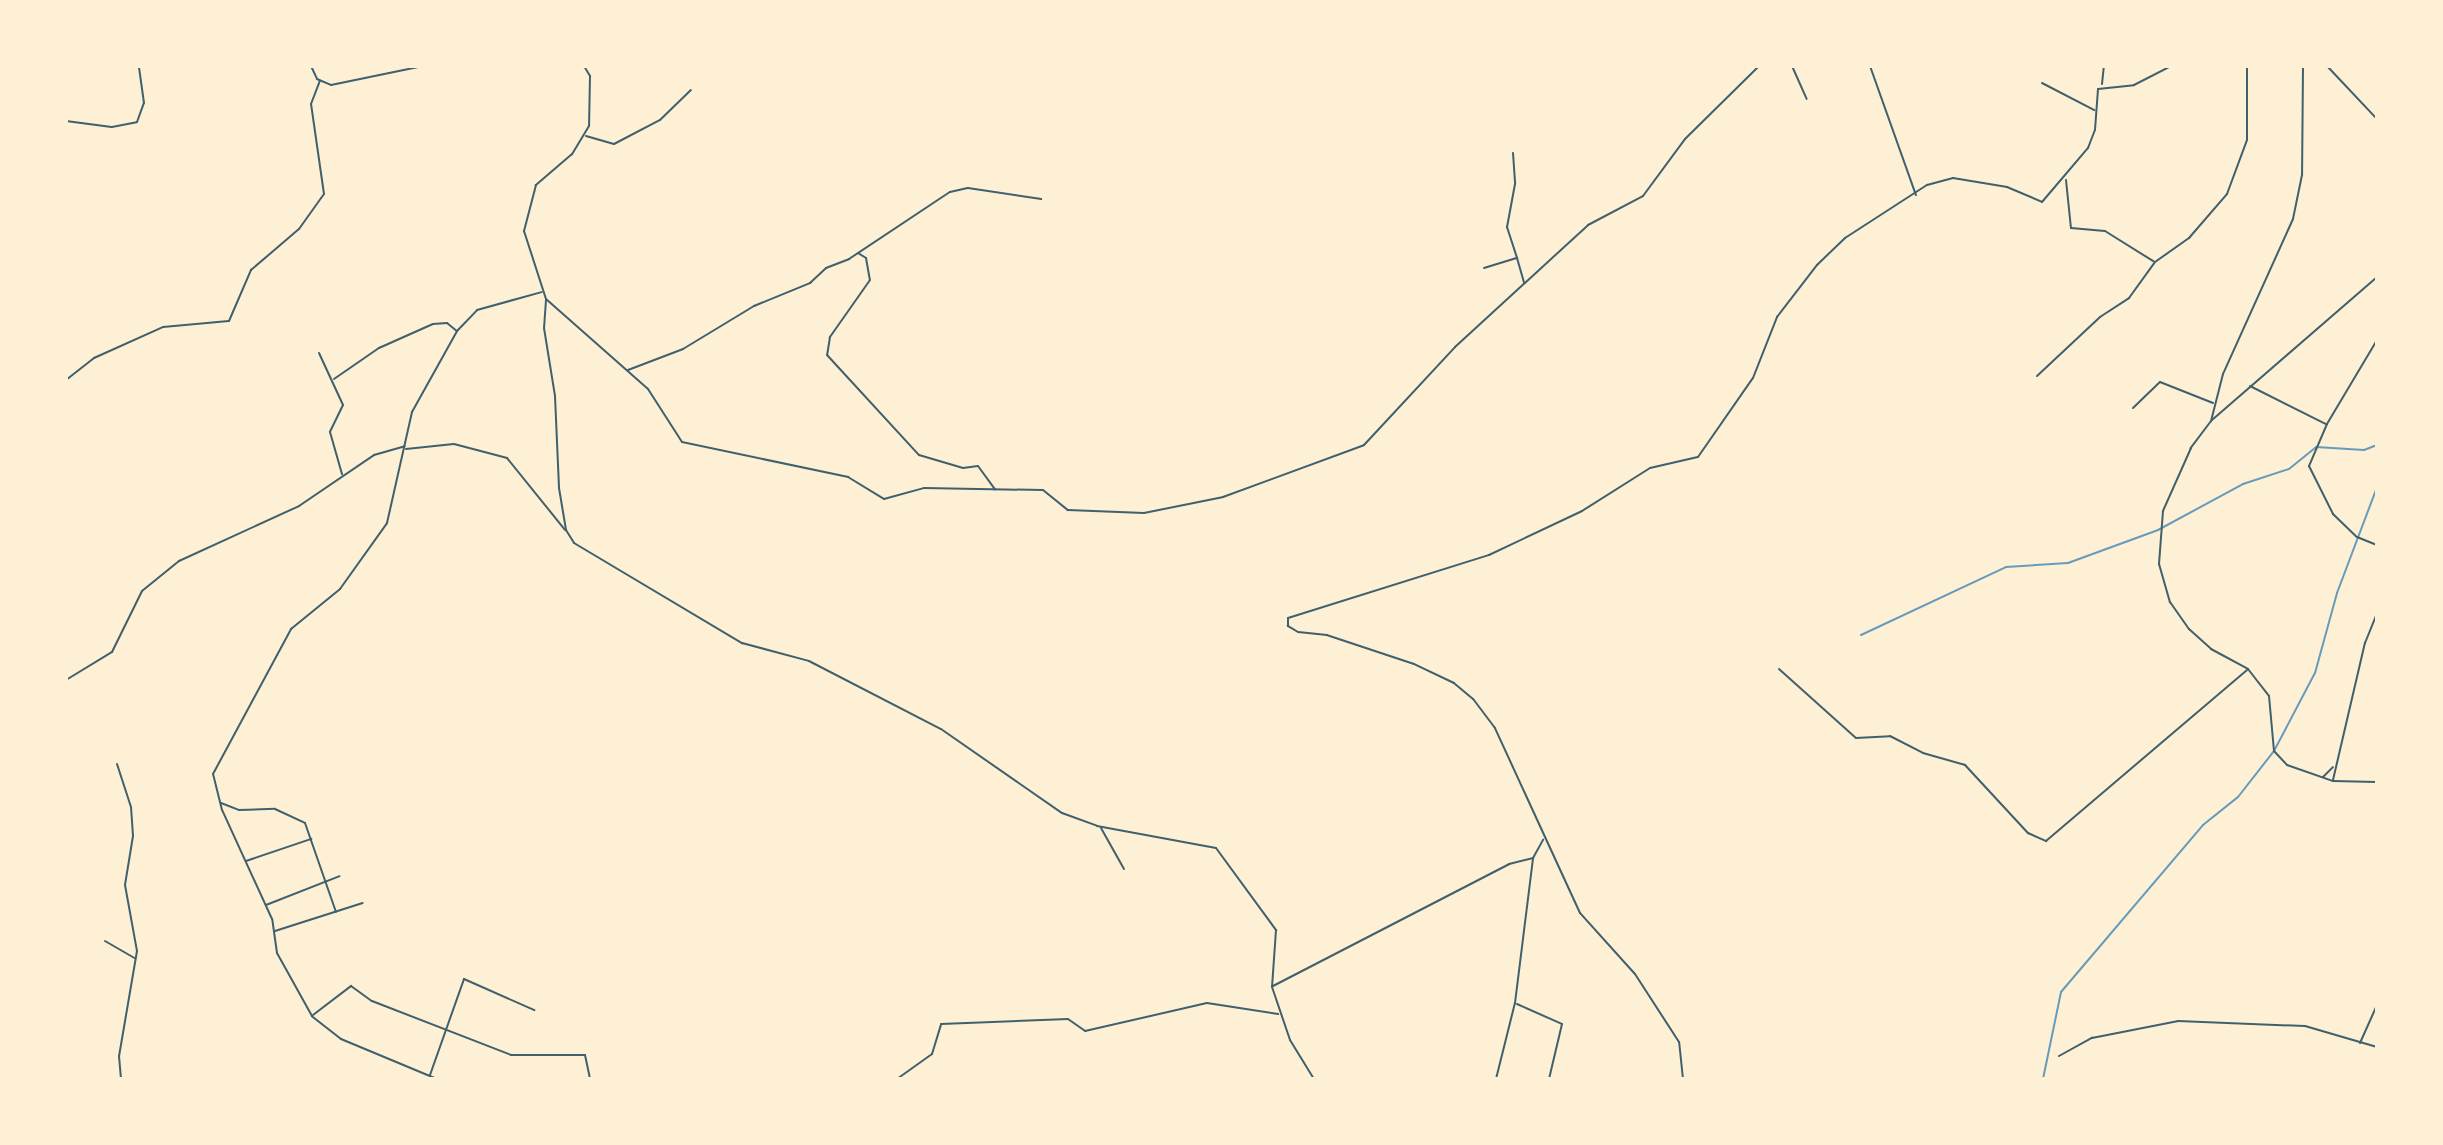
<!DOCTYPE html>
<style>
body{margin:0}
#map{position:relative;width:2443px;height:1145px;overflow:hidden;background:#fdf0d5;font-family:Jost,sans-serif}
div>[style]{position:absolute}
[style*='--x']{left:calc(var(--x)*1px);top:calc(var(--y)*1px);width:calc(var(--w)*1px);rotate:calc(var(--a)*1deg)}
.stream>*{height:2px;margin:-1px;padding:0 1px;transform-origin:1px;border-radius:1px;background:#669bbc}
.minor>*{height:2px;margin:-1px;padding:0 1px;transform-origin:1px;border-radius:1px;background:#3f606c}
span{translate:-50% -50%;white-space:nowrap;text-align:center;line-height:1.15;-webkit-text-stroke:8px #fdf0d5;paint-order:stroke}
.frame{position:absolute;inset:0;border:68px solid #fdf0d5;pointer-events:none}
</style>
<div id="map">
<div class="stream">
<div style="--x:1861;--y:635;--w:160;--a:-25.1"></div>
<div style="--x:2006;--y:567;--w:62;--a:-3.7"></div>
<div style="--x:2068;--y:563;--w:96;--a:-20.1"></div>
<div style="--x:2158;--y:530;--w:97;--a:-28.4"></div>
<div style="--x:2243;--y:484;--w:48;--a:-18.1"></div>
<div style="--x:2289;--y:469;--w:35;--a:-39"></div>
<div style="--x:2316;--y:447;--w:48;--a:3.6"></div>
<div style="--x:2364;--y:450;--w:14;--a:-21"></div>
<div style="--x:2043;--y:1079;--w:89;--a:-78.3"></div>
<div style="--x:2061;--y:992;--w:219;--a:-49.6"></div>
<div style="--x:2203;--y:825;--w:45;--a:-38.7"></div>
<div style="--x:2238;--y:797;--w:58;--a:-52"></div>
<div style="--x:2274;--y:751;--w:88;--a:-62.3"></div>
<div style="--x:2315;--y:673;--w:83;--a:-74.6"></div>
<div style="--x:2337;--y:593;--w:113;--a:-69.3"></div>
</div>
<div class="minor">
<div style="--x:311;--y:66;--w:14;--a:65"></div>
<div style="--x:317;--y:79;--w:15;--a:23"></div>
<div style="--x:331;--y:85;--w:94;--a:-11.7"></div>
<div style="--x:584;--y:66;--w:12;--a:59"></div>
<div style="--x:590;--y:76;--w:50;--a:91.1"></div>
<div style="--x:589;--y:126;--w:33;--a:121"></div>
<div style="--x:572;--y:154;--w:48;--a:139.3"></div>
<div style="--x:536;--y:185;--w:48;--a:104.6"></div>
<div style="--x:524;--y:231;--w:71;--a:72.1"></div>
<div style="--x:546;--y:299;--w:136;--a:41.4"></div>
<div style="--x:648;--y:389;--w:63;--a:57.3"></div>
<div style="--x:682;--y:442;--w:170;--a:11.9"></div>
<div style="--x:848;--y:477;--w:42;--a:31.4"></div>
<div style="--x:884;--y:499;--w:41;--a:-15.4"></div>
<div style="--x:924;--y:488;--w:119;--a:1"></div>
<div style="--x:1043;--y:490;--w:32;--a:39"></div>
<div style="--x:1068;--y:510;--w:76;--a:2.3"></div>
<div style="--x:1144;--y:513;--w:81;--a:-11.4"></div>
<div style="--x:1223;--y:497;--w:150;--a:-20.2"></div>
<div style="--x:1364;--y:445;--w:134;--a:-47.1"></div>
<div style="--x:1455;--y:347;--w:180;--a:-42.5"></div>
<div style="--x:1588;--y:225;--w:62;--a:-27.8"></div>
<div style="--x:1643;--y:196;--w:71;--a:-53.6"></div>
<div style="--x:1685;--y:139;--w:104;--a:-44.6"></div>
<div style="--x:1792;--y:66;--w:36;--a:66"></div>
<div style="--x:1870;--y:66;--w:137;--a:70.4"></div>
<div style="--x:2303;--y:66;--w:109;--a:90.5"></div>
<div style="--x:2302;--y:175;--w:45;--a:101.6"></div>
<div style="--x:2293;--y:219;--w:170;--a:114.3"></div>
<div style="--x:2223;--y:374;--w:49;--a:104.3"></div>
<div style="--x:2211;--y:421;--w:34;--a:127"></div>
<div style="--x:2191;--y:448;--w:69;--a:114"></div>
<div style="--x:2163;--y:511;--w:53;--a:94.3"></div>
<div style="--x:2159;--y:564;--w:40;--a:74"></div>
<div style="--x:2170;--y:602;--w:33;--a:55"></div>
<div style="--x:2189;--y:629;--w:30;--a:42"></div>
<div style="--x:2211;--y:649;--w:42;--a:28.4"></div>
<div style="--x:2248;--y:669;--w:34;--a:52"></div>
<div style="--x:2269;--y:696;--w:55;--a:84.8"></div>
<div style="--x:2274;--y:751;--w:19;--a:47"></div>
<div style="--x:2287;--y:765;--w:49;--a:19.2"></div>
<div style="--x:2333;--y:781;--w:44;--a:1.3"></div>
<div style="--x:2327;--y:66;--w:73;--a:46.7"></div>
<div style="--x:2042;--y:83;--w:59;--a:27.4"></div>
<div style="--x:2102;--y:84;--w:18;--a:-84"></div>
<div style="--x:66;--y:121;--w:46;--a:7.4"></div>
<div style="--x:112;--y:127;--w:25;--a:-11"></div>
<div style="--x:137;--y:122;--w:20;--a:-70"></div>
<div style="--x:144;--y:103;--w:37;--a:-98"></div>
<div style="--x:586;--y:136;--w:29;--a:16"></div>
<div style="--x:614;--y:144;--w:52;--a:-27.6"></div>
<div style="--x:660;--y:120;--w:43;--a:-44.1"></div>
<div style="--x:1513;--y:153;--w:31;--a:86"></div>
<div style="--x:1515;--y:184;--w:44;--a:100.5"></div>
<div style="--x:1507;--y:227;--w:33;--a:72"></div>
<div style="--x:2066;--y:180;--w:48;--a:84.1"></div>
<div style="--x:2071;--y:228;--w:34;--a:5"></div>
<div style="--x:2105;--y:231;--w:57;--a:32"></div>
<div style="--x:858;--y:253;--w:9;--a:32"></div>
<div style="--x:866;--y:258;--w:22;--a:80"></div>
<div style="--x:870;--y:280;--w:70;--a:125.1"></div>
<div style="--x:830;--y:337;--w:18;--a:99"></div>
<div style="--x:827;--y:355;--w:136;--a:47.4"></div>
<div style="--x:919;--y:455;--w:46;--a:16.5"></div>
<div style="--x:963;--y:468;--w:15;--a:-8"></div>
<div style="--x:978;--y:466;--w:29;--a:54"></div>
<div style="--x:1484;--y:268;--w:34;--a:-17"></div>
<div style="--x:1517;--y:258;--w:26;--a:74"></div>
<div style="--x:546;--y:300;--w:28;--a:94"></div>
<div style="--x:544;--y:328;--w:69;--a:80.8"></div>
<div style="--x:555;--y:396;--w:92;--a:87.5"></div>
<div style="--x:559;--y:488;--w:43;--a:80.5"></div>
<div style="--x:566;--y:530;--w:15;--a:58"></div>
<div style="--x:574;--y:543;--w:196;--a:30.8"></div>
<div style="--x:742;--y:643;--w:69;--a:15"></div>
<div style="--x:809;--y:661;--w:148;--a:27.3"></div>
<div style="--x:941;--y:729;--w:147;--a:34.8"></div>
<div style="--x:1062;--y:813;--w:37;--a:20"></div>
<div style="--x:1097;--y:826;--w:121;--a:10.5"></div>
<div style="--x:1216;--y:848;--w:102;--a:53.8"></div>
<div style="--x:1276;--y:930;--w:57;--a:94"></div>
<div style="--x:1272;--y:987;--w:56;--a:71.2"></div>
<div style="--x:1290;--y:1040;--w:46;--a:58.4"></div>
<div style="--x:2377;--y:340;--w:98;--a:120.8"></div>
<div style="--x:2327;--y:424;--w:46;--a:113.2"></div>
<div style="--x:2309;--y:466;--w:54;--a:63.4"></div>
<div style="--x:2333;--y:514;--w:33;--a:44"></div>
<div style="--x:2357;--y:537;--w:22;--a:22"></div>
<div style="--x:319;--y:353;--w:57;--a:65.2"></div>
<div style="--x:343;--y:405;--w:30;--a:116"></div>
<div style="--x:330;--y:432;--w:44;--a:74.1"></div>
<div style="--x:628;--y:370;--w:59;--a:-20.9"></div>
<div style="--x:683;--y:349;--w:83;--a:-31.2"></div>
<div style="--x:754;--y:306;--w:61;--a:-22.3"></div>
<div style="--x:810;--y:283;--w:22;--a:-43"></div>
<div style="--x:826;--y:268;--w:25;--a:-21"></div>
<div style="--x:849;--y:259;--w:121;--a:-33.6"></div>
<div style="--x:950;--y:192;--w:18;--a:-13"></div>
<div style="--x:968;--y:188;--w:74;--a:8.6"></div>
<div style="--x:2037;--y:376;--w:86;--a:-43.1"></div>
<div style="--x:2100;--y:317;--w:35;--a:-33"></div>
<div style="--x:2129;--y:298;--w:44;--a:-54.2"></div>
<div style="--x:2155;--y:262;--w:42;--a:-35.2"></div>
<div style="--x:2189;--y:238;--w:58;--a:-49.2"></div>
<div style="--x:2227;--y:194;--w:58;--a:-69.7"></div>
<div style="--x:2247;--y:140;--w:74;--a:-90"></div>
<div style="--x:334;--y:379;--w:55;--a:-34.6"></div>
<div style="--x:379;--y:348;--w:59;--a:-24"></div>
<div style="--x:433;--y:324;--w:14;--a:-4"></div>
<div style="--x:447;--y:323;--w:13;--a:39"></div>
<div style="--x:66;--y:380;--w:36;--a:-38"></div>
<div style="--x:94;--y:358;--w:76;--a:-24.2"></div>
<div style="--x:163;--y:327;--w:66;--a:-5.2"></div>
<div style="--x:229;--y:321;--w:56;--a:-66.7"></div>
<div style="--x:251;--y:270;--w:63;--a:-40.5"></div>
<div style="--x:299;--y:229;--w:43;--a:-54.5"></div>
<div style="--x:324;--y:194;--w:91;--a:-98.2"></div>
<div style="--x:311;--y:104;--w:25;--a:-69"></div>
<div style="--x:2250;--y:386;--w:85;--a:26.6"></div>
<div style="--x:2133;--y:408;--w:37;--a:-44"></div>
<div style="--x:2160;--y:382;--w:57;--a:21.6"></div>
<div style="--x:2212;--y:420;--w:218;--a:-40.9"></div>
<div style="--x:406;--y:449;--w:48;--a:-5.9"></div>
<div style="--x:454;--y:444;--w:55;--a:14.8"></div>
<div style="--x:507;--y:458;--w:92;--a:51.1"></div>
<div style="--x:1779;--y:669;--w:103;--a:41.9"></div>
<div style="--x:1856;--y:738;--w:34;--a:-3"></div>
<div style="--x:1890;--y:736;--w:37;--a:27"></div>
<div style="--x:1923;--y:753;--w:44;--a:15.9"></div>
<div style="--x:1965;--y:765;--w:93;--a:47.2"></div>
<div style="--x:2028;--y:833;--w:20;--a:24"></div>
<div style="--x:2046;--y:841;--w:264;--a:-40.4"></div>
<div style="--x:66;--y:680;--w:54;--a:-31.3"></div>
<div style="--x:112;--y:652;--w:68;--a:-63.8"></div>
<div style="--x:142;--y:591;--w:48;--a:-39"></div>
<div style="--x:179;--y:561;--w:132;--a:-24.6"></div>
<div style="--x:299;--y:506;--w:91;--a:-34.2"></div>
<div style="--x:374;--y:455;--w:32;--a:-16"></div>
<div style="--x:117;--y:764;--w:45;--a:72"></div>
<div style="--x:131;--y:807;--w:29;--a:86"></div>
<div style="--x:133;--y:836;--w:50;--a:99.3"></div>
<div style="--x:125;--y:885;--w:67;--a:79.7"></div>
<div style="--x:137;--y:951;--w:107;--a:99.7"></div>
<div style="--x:119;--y:1056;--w:23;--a:85"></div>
<div style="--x:2323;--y:777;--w:14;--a:-45"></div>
<div style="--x:2333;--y:780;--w:141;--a:-76.9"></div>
<div style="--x:2365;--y:643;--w:32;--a:-68"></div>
<div style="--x:221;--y:803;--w:19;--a:21"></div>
<div style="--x:239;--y:810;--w:36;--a:-2"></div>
<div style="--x:275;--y:809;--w:33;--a:25"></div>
<div style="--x:305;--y:823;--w:94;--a:70.8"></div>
<div style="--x:1101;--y:828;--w:47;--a:60.7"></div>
<div style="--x:246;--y:861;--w:69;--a:-18.7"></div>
<div style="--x:266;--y:905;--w:79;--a:-21.4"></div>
<div style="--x:275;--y:931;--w:92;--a:-17.7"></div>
<div style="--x:105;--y:941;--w:34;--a:30"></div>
<div style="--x:1273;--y:986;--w:266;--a:-27.3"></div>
<div style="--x:1509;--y:864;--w:25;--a:-14"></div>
<div style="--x:1517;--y:1004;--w:49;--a:24"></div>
<div style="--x:1562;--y:1024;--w:57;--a:103.3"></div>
<div style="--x:313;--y:1015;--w:48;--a:-37.3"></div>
<div style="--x:351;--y:986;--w:26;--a:36"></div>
<div style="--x:372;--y:1001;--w:149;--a:21.2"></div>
<div style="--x:511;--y:1055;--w:74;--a:0"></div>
<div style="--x:585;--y:1055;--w:25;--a:78"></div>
<div style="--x:2360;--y:1043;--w:42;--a:-65.9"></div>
<div style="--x:2059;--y:1056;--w:38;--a:-29"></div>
<div style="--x:2092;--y:1038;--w:88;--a:-11.2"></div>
<div style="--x:2178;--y:1021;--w:127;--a:2.3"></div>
<div style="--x:2305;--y:1026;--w:75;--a:16.3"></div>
<div style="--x:430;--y:1075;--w:102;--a:-70.5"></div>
<div style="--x:464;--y:979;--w:77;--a:23.9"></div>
<div style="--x:437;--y:1079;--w:104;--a:-157.4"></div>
<div style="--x:341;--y:1039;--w:37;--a:-142"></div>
<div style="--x:312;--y:1016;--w:72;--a:-119.1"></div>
<div style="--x:277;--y:953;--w:34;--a:-98"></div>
<div style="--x:272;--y:919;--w:120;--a:-114.6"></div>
<div style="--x:222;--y:810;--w:37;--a:-104"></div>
<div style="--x:213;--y:774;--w:165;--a:-61.7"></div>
<div style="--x:291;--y:629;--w:63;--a:-39.2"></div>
<div style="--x:340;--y:589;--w:81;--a:-54.5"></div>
<div style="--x:387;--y:523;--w:114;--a:-77.3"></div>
<div style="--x:412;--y:412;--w:93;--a:-60.9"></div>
<div style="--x:457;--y:331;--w:29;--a:-46"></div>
<div style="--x:477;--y:310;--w:67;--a:-15.5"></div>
<div style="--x:897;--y:1079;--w:43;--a:-35.5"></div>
<div style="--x:932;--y:1054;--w:31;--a:-73"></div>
<div style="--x:941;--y:1024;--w:127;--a:-2.3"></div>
<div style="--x:1068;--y:1019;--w:21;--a:35"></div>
<div style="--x:1085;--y:1031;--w:125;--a:-12.9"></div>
<div style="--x:1207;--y:1003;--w:72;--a:8.8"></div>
<div style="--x:1496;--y:1079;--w:78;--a:-76"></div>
<div style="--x:1515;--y:1003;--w:146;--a:-82.9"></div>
<div style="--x:1533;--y:858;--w:21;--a:-61"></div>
<div style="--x:1683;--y:1079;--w:37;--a:-96"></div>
<div style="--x:1679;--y:1042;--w:81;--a:-122.9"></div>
<div style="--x:1635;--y:974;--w:82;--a:-132"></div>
<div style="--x:1580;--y:913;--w:204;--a:-114.7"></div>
<div style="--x:1495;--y:728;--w:36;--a:-127"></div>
<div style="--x:1473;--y:699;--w:25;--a:-140"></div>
<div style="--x:1454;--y:683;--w:44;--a:-154.6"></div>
<div style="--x:1414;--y:664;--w:92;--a:-161.6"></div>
<div style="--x:1327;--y:635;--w:29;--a:-174"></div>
<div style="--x:1298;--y:632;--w:12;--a:-149"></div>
<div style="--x:1288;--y:626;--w:8;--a:-90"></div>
<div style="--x:1288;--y:618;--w:211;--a:-17.4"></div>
<div style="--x:1489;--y:555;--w:103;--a:-25.3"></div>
<div style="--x:1582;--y:511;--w:80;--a:-32.3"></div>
<div style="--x:1650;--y:468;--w:49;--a:-12.9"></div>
<div style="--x:1698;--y:457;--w:96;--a:-55.2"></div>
<div style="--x:1753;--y:378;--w:66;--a:-68.5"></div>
<div style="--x:1777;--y:317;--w:66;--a:-52.4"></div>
<div style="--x:1817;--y:265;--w:39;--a:-44"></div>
<div style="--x:1845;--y:238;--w:98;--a:-32.9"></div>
<div style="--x:1927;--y:185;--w:27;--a:-15"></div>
<div style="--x:1953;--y:178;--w:55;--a:9.5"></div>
<div style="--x:2007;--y:187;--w:38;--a:23"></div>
<div style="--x:2042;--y:202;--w:71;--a:-49.6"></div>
<div style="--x:2088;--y:148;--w:19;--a:-69"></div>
<div style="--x:2095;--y:130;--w:41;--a:-85.8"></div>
<div style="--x:2098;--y:89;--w:36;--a:-6"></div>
<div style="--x:2134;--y:85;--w:42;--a:-27.2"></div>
</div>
<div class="frame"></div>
</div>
